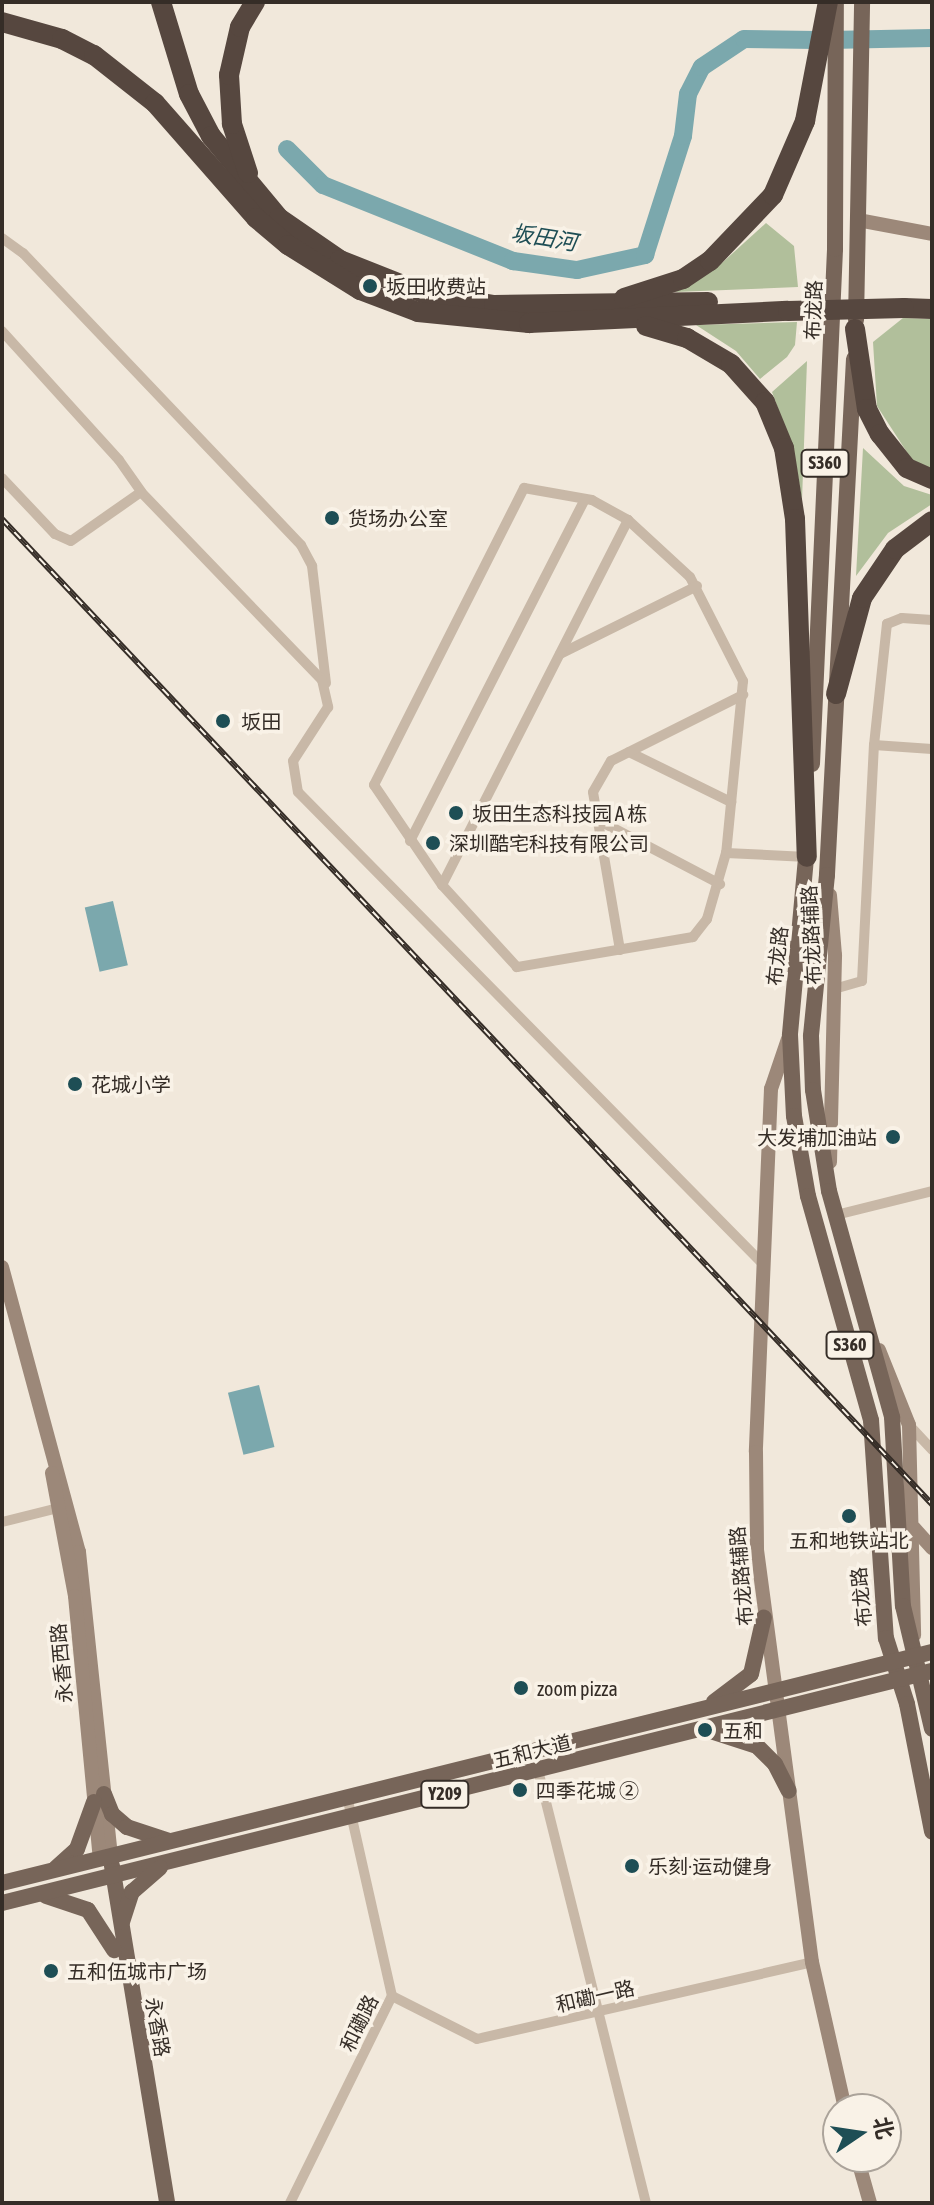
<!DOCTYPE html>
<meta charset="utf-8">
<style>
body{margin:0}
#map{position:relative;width:934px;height:2205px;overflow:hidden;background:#f1e8db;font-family:"Asap Condensed","Noto Sans SC",sans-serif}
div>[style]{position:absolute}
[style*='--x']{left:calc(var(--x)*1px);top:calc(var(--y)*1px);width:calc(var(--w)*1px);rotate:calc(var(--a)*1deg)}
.green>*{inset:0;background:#b1bf9b}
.water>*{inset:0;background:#7ba8ad;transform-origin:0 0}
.river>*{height:18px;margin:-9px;padding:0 9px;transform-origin:9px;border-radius:9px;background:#7ba8ad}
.street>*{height:10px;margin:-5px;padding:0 5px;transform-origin:5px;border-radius:5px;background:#c8b8a7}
.secondary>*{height:14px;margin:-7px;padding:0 7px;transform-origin:7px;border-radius:7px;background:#9c8879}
.primary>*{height:16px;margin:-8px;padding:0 8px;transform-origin:8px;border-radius:8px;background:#776559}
.highway>*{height:20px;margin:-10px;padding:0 10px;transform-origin:10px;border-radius:10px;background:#56473f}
.rail>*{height:6px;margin-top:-3px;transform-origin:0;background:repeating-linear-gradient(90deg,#f9f2e7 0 9px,#352d27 0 18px);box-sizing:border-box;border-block:2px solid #352d27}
.highway-bridge>*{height:20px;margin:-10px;padding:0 10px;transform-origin:10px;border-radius:10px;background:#56473f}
.dots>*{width:22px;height:22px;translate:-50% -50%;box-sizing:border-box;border:4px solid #f9f2e7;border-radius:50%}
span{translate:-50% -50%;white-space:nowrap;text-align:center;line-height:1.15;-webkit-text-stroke:7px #f9f2e7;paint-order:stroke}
.shield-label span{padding:2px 6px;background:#f9f2e7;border:2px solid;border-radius:6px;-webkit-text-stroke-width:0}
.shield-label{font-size:18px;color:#352d27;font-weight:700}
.poi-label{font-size:20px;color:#352d27}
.left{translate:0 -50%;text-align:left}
.right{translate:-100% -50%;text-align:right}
.street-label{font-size:20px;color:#352d27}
.water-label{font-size:22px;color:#1e4e55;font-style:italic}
.frame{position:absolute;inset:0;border:4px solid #352d27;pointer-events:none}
.north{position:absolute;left:822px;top:2093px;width:80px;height:80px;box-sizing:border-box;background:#f9f2e7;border:2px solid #aba39a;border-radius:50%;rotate:77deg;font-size:22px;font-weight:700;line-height:32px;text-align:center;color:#352d27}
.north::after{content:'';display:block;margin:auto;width:28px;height:36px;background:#1e4e55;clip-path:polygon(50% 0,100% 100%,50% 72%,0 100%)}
</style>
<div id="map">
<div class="green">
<div style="clip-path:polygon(766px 223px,794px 246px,798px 287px,675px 292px,723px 262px)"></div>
<div style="clip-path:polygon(903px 318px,932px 319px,932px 469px,912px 460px,877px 406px,873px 342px)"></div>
<div style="clip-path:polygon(797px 322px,795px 345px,787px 357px,760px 379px,736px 351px,696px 325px)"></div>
<div style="clip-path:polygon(807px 361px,802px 500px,794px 453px,772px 392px)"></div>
<div style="clip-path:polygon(863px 448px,904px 486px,932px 495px,932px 504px,888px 533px,856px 576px)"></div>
</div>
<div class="water">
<div style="left:113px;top:901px;width:66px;height:29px;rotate:77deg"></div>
<div style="left:259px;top:1385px;width:64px;height:32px;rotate:76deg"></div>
</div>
<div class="river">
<div style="--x:829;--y:40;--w:103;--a:-1.1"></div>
<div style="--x:287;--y:149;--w:51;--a:45"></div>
<div style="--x:323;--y:185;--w:205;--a:21.8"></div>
<div style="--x:513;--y:261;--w:65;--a:8"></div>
<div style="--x:577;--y:270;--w:70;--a:-12.4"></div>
<div style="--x:645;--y:255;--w:125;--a:-72.3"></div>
<div style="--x:683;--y:136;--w:42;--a:-83.2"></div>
<div style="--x:688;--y:94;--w:30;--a:-63"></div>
<div style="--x:702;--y:67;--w:50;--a:-33.7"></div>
<div style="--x:744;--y:39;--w:72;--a:0.8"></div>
</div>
<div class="street">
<div style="--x:2;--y:238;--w:26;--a:36"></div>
<div style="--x:23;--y:253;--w:403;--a:46.4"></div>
<div style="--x:301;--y:545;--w:24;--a:62"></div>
<div style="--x:312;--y:566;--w:118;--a:83.2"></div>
<div style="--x:2;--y:331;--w:174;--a:47.8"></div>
<div style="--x:119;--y:460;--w:39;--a:55"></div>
<div style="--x:141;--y:492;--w:261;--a:46.1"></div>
<div style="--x:322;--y:680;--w:28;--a:77"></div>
<div style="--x:328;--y:707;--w:64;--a:122.9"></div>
<div style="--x:293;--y:761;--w:31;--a:81"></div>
<div style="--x:298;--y:792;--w:665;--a:45.43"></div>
<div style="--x:2;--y:478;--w:77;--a:46.6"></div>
<div style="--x:55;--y:534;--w:17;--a:24"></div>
<div style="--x:71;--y:541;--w:85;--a:-35"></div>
<div style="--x:524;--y:488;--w:69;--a:10"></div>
<div style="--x:592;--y:500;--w:41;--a:29.1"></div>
<div style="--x:628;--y:520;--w:84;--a:42.6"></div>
<div style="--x:690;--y:577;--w:117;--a:63"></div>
<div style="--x:743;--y:681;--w:173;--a:95.6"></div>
<div style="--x:726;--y:853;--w:69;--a:106.1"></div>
<div style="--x:707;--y:919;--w:23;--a:128"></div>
<div style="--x:693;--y:937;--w:179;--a:170.3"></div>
<div style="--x:517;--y:967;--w:111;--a:-132.4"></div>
<div style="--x:442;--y:885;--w:121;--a:-124.2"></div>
<div style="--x:374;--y:785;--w:333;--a:-63.2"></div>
<div style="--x:560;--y:654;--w:153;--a:-26.4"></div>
<div style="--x:874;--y:745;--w:58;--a:3.9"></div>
<div style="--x:629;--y:752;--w:114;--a:26.1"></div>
<div style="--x:598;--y:820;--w:138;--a:27.7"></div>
<div style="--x:410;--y:841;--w:384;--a:-62.9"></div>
<div style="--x:726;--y:853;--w:81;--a:2.8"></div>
<div style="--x:442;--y:885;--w:410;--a:-63"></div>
<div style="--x:620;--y:950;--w:160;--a:-99.7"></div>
<div style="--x:593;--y:792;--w:36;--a:-60"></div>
<div style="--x:611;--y:761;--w:148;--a:-26.6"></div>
<div style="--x:834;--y:989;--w:29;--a:-16"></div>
<div style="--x:862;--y:981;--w:236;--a:-87.1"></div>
<div style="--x:874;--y:745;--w:122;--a:-83.9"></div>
<div style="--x:887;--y:624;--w:16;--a:-22"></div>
<div style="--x:902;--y:618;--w:30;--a:4"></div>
<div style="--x:836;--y:1215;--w:99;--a:-14"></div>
<div style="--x:909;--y:1425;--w:34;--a:47"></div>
<div style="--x:2;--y:1522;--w:62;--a:-14"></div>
<div style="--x:534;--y:1754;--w:463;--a:76"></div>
<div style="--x:392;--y:1996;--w:95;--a:26.8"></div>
<div style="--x:477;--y:2039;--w:344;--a:-12.9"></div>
<div style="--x:290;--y:2203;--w:231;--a:-63.8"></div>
<div style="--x:392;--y:1996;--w:201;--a:-102.7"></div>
</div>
<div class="secondary">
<div style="--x:858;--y:220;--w:75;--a:10.7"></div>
<div style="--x:788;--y:1039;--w:53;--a:108.8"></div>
<div style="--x:771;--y:1089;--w:363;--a:92.4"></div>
<div style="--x:756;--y:1452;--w:98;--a:89.4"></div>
<div style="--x:757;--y:1550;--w:416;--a:82.4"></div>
<div style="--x:812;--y:1962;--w:151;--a:77.3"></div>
<div style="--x:830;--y:1162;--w:207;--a:-88.6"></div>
<div style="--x:835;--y:955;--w:60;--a:-94.8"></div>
<div style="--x:2;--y:1267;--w:295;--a:74.9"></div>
<div style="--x:79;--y:1552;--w:307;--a:84"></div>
<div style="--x:879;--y:1350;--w:81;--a:68.2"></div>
<div style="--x:909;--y:1425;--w:210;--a:88.6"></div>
<div style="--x:52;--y:1473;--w:125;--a:79.4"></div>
<div style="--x:75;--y:1596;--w:264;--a:84.6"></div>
<div style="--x:914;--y:1528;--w:27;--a:48"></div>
<div style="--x:857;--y:2157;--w:48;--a:74.2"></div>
</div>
<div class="primary">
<div style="--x:856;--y:320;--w:318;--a:-88.9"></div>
<div style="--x:854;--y:359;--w:517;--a:93"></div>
<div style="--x:827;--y:875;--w:162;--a:95.7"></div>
<div style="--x:811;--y:1036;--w:54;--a:87.9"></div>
<div style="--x:813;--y:1090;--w:102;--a:81"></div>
<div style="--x:829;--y:1191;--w:235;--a:74.4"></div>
<div style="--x:892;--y:1417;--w:189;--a:86.7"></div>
<div style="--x:903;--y:1606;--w:126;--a:76.7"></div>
<div style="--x:812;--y:764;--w:516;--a:-87.44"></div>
<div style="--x:835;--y:249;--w:247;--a:-89.8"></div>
<div style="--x:807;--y:847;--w:189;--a:95.2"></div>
<div style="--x:790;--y:1035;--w:81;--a:87.2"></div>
<div style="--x:794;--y:1116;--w:81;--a:80.1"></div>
<div style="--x:808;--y:1196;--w:233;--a:74.3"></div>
<div style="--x:871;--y:1420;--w:219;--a:86.1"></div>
<div style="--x:886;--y:1638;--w:69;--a:72.3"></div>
<div style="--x:907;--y:1704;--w:130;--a:78.9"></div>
<div style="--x:714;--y:1702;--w:46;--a:-37.1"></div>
<div style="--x:751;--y:1674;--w:58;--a:-77.2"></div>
<div style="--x:707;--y:1730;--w:52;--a:17.7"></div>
<div style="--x:757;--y:1746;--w:25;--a:45"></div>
<div style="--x:775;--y:1764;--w:30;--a:63"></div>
<div style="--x:104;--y:1794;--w:22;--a:68"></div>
<div style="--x:112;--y:1814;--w:20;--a:41"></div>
<div style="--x:127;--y:1827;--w:44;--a:18.4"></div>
<div style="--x:112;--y:1866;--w:341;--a:80.7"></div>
<div style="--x:56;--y:1868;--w:28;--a:-42"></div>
<div style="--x:77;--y:1849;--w:50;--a:-70.1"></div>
<div style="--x:2;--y:1883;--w:958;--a:-13.95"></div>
<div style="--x:46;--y:1896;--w:44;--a:18.4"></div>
<div style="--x:88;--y:1910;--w:48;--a:57"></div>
<div style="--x:2;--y:1903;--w:959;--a:-14.01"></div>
<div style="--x:122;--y:1922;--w:32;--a:-72"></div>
<div style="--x:132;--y:1892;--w:37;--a:-41"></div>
</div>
<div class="highway">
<div style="--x:161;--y:2;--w:96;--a:73.1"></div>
<div style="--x:189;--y:94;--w:47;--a:62.4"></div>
<div style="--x:211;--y:136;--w:107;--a:50.3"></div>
<div style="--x:279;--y:218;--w:74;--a:34.5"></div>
<div style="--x:340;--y:260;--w:89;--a:21.7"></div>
<div style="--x:423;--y:293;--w:72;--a:9.6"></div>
<div style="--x:494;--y:305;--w:214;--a:-0.8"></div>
<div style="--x:2;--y:22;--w:62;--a:15.8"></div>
<div style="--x:62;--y:39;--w:36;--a:27"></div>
<div style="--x:94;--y:55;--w:78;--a:38.2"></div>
<div style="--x:155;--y:103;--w:153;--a:48.7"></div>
<div style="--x:256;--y:218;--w:42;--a:40.2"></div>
<div style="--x:288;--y:245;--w:85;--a:32"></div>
<div style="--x:360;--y:290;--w:62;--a:20.8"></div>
<div style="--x:418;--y:312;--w:112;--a:5.7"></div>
<div style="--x:529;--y:323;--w:259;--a:-2.7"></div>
<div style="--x:248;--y:173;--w:52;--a:-108.1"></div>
<div style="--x:232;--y:124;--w:49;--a:-93.5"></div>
<div style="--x:229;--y:75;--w:49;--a:-77.1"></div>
<div style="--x:240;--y:27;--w:29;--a:-59"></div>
<div style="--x:624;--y:298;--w:62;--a:-17.9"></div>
<div style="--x:683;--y:279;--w:32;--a:-34"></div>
<div style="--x:710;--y:261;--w:91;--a:-46.3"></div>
<div style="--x:773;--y:195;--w:81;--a:-66.6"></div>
<div style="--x:805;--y:121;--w:121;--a:-79.1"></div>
<div style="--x:904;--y:308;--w:28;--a:2"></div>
<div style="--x:646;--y:326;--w:43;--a:16.3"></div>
<div style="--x:687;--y:338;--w:51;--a:30.6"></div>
<div style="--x:731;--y:364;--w:51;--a:48.2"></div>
<div style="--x:765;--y:402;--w:50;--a:67.6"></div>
<div style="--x:784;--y:448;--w:72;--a:81.2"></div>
<div style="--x:795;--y:519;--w:338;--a:88"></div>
<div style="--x:855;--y:329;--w:81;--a:81.5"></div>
<div style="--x:867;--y:409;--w:28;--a:63"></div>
<div style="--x:880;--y:434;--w:43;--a:51.5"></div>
<div style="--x:907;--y:468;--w:27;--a:24"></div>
<div style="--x:836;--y:694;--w:99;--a:-74.8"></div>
<div style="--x:862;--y:598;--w:59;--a:-56"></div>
<div style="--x:895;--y:549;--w:46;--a:-37.1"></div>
</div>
<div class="rail">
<div style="--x:2;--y:519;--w:1355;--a:46.65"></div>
</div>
<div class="highway-bridge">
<div style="--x:788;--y:311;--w:116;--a:-1.5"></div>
</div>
<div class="dots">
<div style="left:370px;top:286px;background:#1e4e55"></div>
<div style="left:332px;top:518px;background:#1e4e55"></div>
<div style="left:223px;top:721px;background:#1e4e55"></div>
<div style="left:456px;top:813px;background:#1e4e55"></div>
<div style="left:433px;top:843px;background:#1e4e55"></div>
<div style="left:75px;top:1084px;background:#1e4e55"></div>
<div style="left:893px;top:1137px;background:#1e4e55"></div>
<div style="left:849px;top:1516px;background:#1e4e55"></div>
<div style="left:521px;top:1688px;background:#1e4e55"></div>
<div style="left:705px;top:1730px;background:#1e4e55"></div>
<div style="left:520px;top:1790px;background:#1e4e55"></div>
<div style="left:632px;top:1866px;background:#1e4e55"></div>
<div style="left:51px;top:1971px;background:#1e4e55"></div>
</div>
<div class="shield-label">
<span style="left:825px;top:463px">S360</span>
<span style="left:850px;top:1345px">S360</span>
<span style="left:445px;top:1794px">Y209</span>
</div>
<div class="poi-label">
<span class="left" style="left:386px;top:286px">坂田收费站</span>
<span class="left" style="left:348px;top:518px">货场办公室</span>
<span class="left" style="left:241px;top:721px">坂田</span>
<span class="left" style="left:472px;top:813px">坂田生态科技园 A 栋</span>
<span class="left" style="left:449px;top:843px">深圳酷宅科技有限公司</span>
<span class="left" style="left:91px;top:1084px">花城小学</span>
<span class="right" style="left:877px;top:1137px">大发埔加油站</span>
<span style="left:849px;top:1540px">五和地铁站北</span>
<span class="left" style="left:537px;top:1688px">zoom pizza</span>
<span class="left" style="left:723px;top:1730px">五和</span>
<span class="left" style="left:536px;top:1790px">四季花城 ②</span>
<span class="left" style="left:648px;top:1866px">乐刻·运动健身</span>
<span class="left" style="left:67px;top:1971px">五和伍城市广场</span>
</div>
<div class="street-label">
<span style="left:813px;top:310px;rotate:-88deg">布龙路</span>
<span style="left:811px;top:935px;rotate:-93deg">布龙路辅路</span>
<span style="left:777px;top:956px;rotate:-84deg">布龙路</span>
<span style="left:741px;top:1576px;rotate:-95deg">布龙路辅路</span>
<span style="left:861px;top:1597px;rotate:-96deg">布龙路</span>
<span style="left:61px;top:1663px;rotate:-95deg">永香西路</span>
<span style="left:532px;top:1751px;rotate:-14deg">五和大道</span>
<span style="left:595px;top:1996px;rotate:-13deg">和磡一路</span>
<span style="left:359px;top:2023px;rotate:-64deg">和磡路</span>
<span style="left:158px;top:2027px;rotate:80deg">永香路</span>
</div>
<div class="water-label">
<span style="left:544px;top:238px;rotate:9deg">坂田河</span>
</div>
<div class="frame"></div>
<div class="north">北</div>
</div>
